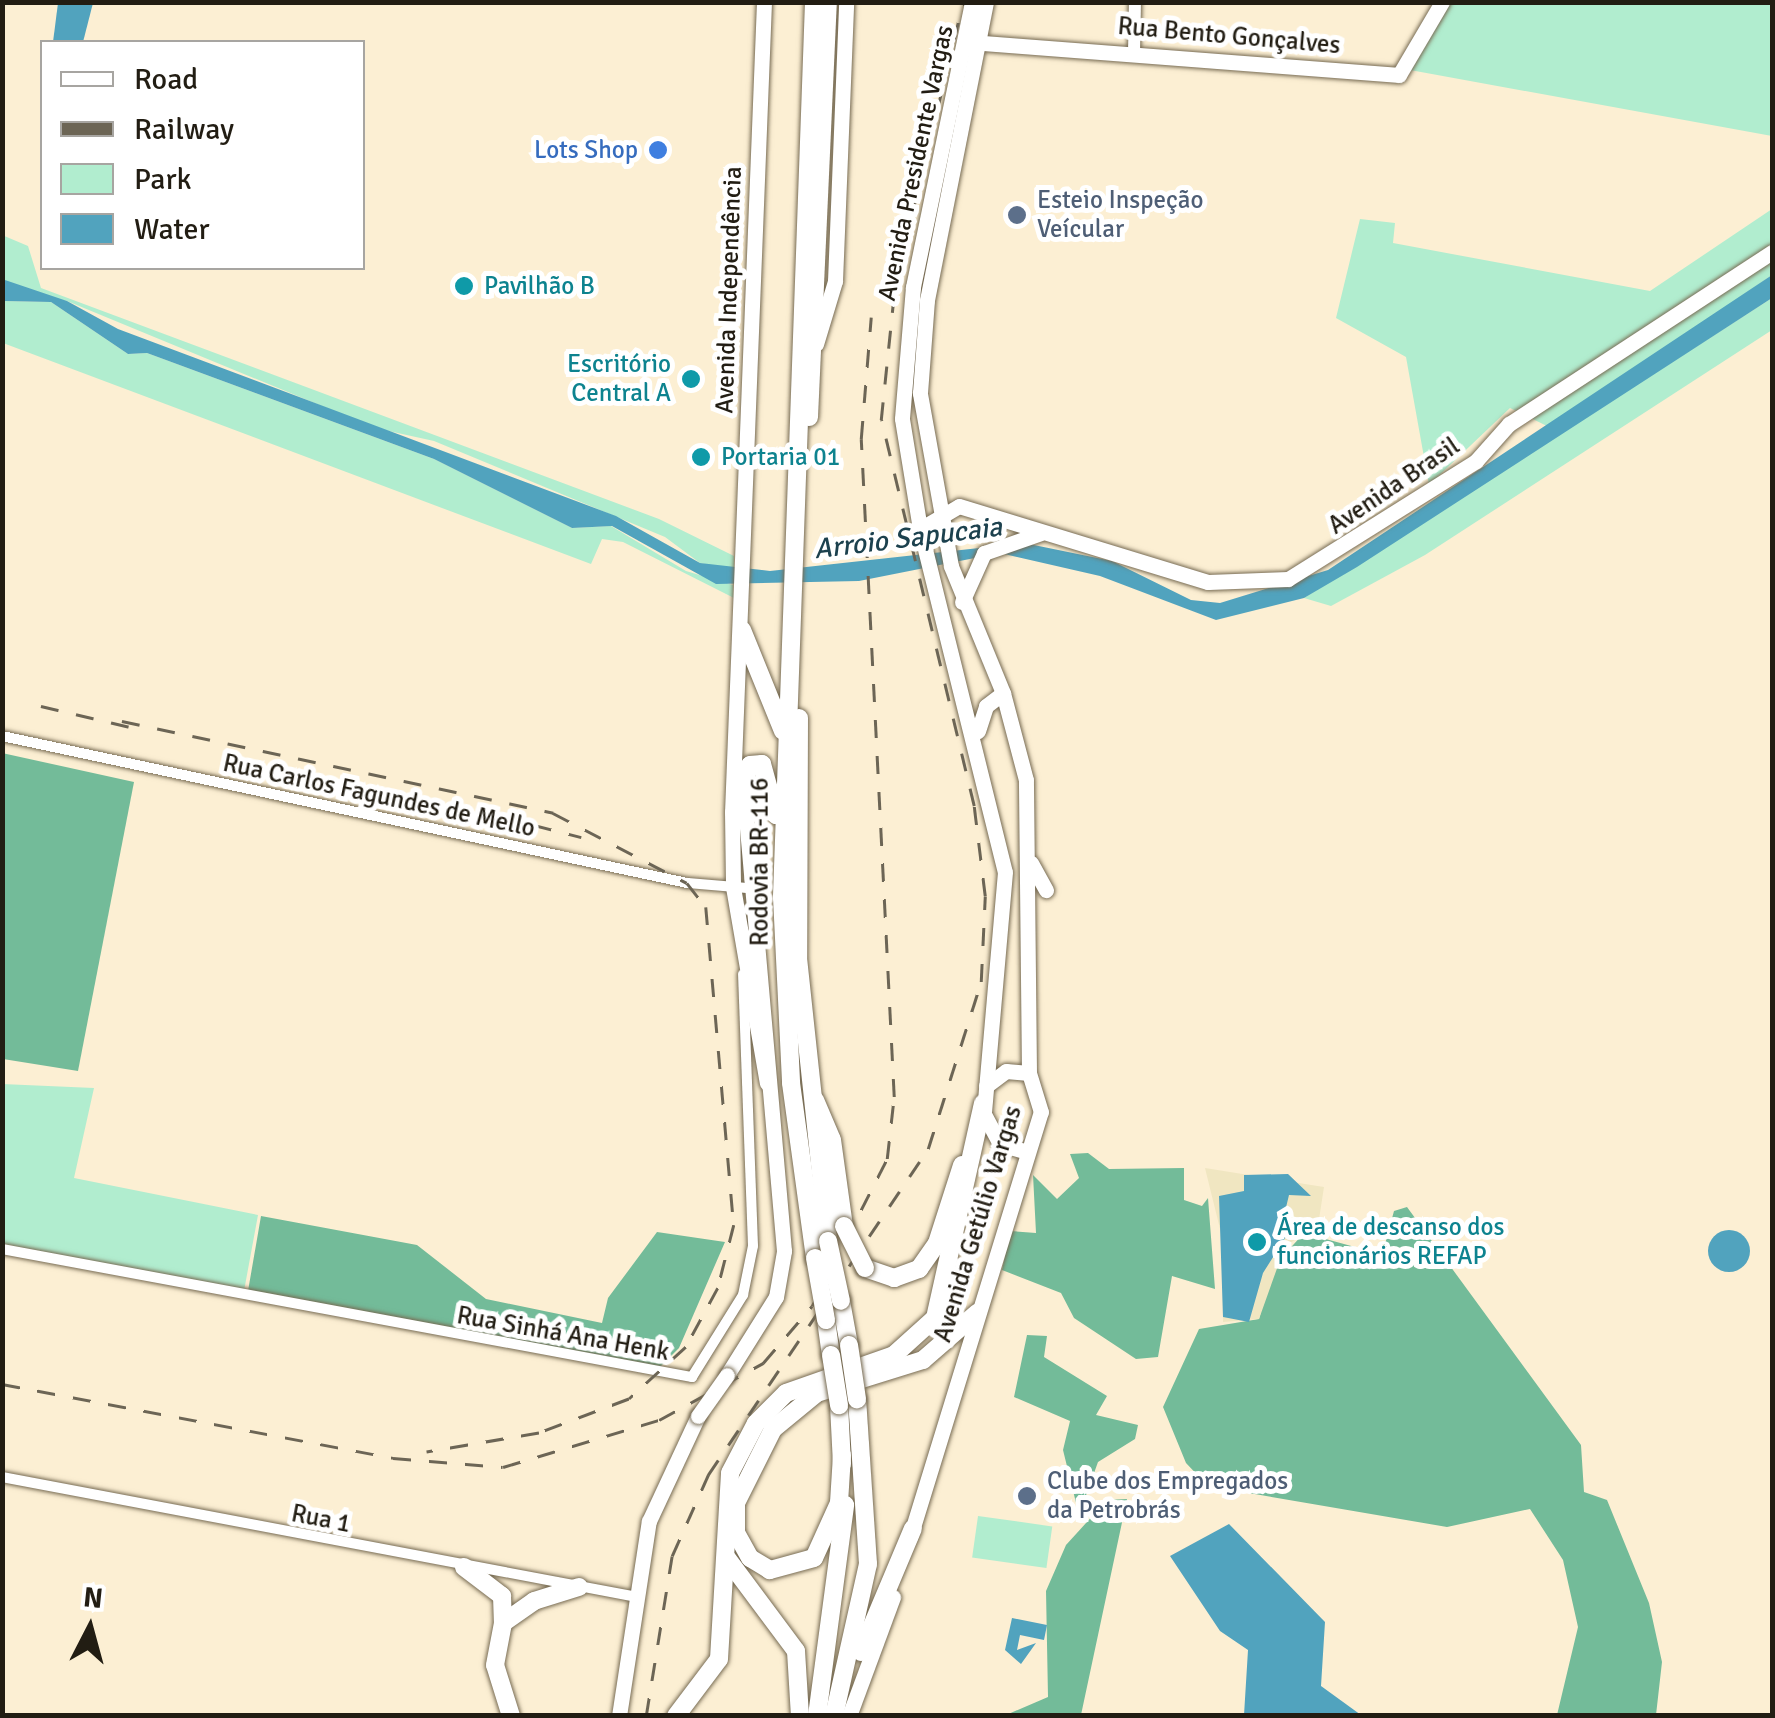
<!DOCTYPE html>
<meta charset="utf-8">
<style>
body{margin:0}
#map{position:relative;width:1775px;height:1718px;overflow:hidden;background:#fcefd3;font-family:Signika,sans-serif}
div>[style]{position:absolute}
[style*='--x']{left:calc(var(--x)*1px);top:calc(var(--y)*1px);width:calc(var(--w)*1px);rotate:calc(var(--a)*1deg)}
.green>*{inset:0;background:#b1edcf;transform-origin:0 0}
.forest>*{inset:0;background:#73bb99}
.sand>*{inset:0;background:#f0e6c1}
.water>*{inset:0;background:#51a3be}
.round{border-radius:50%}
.roads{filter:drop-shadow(0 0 2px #776b53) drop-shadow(0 0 2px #776b53)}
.minor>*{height:10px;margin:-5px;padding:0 5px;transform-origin:5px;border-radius:5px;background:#fff}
.tertiary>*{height:12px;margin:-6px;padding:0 6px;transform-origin:6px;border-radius:6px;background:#fff}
.secondary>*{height:15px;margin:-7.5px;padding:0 7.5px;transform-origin:7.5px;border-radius:7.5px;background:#fff}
.primary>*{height:15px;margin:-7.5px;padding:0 7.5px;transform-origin:7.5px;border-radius:7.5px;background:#fff}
.motorway>*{height:18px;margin:-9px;padding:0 9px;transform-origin:9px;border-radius:9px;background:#fff}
.rail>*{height:2.5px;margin-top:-1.25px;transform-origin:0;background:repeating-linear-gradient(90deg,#6c6555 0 18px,transparent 0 36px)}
.bridges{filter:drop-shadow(0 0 2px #776b53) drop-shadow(0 0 2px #776b53)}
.secondary-bridge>*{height:15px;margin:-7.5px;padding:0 7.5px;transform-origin:7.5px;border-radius:7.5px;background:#fff}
.motorway-bridge>*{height:18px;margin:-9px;padding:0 9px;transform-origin:9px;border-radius:9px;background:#fff}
.dots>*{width:28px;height:28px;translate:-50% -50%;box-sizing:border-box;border:5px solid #fff;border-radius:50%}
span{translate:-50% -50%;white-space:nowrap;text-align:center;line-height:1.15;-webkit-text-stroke:10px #fff;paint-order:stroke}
.street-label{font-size:25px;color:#221d13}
.shop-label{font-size:25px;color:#366cbe}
.right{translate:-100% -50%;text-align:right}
.service-label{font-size:25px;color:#4e5e75}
.left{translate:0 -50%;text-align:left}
.culture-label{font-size:25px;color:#0d838f}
.water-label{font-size:28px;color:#1c414e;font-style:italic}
.frame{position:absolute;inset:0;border:5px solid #221d13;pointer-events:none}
.legend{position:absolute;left:40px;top:40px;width:325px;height:230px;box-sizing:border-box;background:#fff;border:2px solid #a7a5a1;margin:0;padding:12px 18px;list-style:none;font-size:30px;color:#221d13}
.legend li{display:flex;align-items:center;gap:20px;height:50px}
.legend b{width:50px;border:2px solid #a7a5a1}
.north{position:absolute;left:40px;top:1578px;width:100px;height:100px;-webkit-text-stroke:8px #fff;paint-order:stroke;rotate:6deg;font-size:28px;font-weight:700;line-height:40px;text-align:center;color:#221d13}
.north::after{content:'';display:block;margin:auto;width:35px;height:45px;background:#221d13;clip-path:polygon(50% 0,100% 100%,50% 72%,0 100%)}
</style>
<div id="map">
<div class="green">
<div style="clip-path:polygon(1447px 3px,1772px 3px,1772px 136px,1410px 70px)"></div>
<div style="clip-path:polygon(1772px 209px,1772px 275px,1551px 428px,1510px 408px,1429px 485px,1406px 357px,1336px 318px,1360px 219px,1395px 223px,1393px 243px,1650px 291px)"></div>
<div style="clip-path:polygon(2px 235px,28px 246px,41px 288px,659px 519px,734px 556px,734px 570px,700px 563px,665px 537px,434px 441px,375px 428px,67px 301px,24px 294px,3px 279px)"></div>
<div style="clip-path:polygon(1772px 298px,1772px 330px,1425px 555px,1331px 606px,1304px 598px)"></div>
<div style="clip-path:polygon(2px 301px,51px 302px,128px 354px,147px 353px,434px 459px,572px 528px,611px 526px,686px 571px,733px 585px,734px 598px,623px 542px,602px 539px,591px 564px,3px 343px)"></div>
<div style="clip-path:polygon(2px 1084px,94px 1088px,74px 1178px,258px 1215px,244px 1291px,3px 1244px)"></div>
<div style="left:978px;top:1516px;width:75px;height:42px;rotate:8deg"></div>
</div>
<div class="forest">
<div style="clip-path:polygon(2px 753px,134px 782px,78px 1071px,3px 1059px)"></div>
<div style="clip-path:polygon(1088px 1153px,1109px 1169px,1184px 1168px,1184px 1200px,1202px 1206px,1208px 1198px,1215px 1289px,1172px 1276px,1158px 1357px,1136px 1359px,1074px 1318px,1061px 1293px,1002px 1270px,1010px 1231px,1036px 1233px,1033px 1175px,1057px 1199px,1079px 1178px,1070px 1154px)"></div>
<div style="clip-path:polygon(1407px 1207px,1581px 1445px,1584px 1492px,1607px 1500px,1649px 1603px,1662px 1662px,1656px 1715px,1557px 1715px,1578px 1627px,1563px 1560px,1530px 1509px,1447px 1527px,1243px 1492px,1205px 1483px,1186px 1463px,1163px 1407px,1199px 1329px,1259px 1319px,1273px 1267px,1304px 1233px,1373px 1252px,1385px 1244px,1394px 1211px)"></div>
<div style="clip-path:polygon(261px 1216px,417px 1245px,486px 1299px,602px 1323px,608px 1298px,657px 1232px,725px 1242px,679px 1348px,660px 1367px,248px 1291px)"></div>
<div style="clip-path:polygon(1027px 1335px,1047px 1336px,1044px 1357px,1107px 1396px,1096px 1415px,1138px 1425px,1135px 1439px,1098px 1462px,1079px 1515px,1063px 1450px,1070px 1421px,1014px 1397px)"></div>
<div style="clip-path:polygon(1127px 1499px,1081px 1715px,1006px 1715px,1048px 1697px,1046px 1591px,1066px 1545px,1107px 1500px)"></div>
</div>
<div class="sand">
<div style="clip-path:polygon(1205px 1168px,1324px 1187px,1318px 1226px,1285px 1246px,1259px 1319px,1223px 1322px,1222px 1237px)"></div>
</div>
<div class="water">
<div style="clip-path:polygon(58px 3px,93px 3px,83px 42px,53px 42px)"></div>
<div style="clip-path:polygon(1772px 275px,1772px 298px,1357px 567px,1304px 598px,1216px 620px,1100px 576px,1000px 553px,859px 581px,716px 584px,612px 526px,572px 528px,434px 459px,147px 353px,128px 354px,51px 302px,3px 301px,2px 279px,67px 301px,118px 329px,616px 516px,700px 563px,770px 571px,1024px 543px,1112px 561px,1191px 600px,1220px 603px,1328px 570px)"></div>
<div style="clip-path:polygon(1288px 1174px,1311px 1196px,1289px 1195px,1282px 1224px,1292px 1227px,1263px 1273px,1249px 1322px,1223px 1317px,1219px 1196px,1244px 1191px,1244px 1175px)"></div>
<div class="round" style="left:1708px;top:1230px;width:42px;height:42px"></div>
<div style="clip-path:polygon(1229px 1524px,1325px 1622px,1321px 1686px,1361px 1715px,1244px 1715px,1248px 1650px,1220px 1631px,1170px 1556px)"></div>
<div style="clip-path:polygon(1012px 1618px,1047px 1625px,1044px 1640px,1020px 1635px,1017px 1650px,1036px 1643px,1021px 1664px,1005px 1650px)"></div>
</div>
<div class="roads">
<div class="minor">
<div style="--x:2;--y:736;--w:701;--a:12.11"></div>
<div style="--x:687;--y:883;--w:61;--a:4.7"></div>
<div style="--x:2;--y:1249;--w:702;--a:10.51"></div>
<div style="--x:692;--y:1377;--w:97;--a:-58.1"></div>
<div style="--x:743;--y:1295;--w:50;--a:-78.5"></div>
<div style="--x:753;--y:1246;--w:272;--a:-92.1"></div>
<div style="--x:2;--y:1477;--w:641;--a:10.7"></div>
</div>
<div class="tertiary">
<div style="--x:1134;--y:53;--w:51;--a:-88.9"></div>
</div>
<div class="secondary">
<div style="--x:764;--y:2;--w:811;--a:92.26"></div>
<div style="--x:732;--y:812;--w:75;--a:89.2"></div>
<div style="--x:733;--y:887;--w:199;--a:80.2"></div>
<div style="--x:971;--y:42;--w:429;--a:4.4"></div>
<div style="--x:1399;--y:75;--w:85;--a:-59.5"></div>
<div style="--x:816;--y:344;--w:66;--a:-73.2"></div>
<div style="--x:835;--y:281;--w:279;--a:-87.7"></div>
<div style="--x:920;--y:529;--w:45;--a:-30.5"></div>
<div style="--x:959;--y:506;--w:260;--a:17"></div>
<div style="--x:1208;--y:582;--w:80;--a:-2.1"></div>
<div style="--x:1288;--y:579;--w:222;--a:-32.1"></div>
<div style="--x:1476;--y:461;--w:50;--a:-48.3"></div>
<div style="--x:1509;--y:424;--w:314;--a:-33.2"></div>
<div style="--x:962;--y:602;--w:54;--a:-65.8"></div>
<div style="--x:984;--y:553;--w:60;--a:-19.3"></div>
<div style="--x:727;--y:1375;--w:92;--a:-57.9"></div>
<div style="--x:776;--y:1297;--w:47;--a:-80.1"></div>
<div style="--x:784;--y:1251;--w:482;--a:-95"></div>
<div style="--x:619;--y:1716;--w:197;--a:-81.3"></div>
<div style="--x:649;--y:1521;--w:116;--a:-65"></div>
</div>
<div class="primary">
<div style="--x:972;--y:2;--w:291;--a:101.7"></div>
<div style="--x:913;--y:287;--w:132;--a:94.8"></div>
<div style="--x:902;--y:419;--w:111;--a:80.7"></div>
<div style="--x:920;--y:529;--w:353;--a:76.1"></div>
<div style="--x:1005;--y:872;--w:243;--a:95"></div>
<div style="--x:984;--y:1114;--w:34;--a:62"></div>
<div style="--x:1000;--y:1144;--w:26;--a:16"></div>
<div style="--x:978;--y:731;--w:26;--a:-72"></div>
<div style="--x:986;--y:706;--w:21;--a:-37"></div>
<div style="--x:1031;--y:863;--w:31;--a:61"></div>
<div style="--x:986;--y:1086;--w:25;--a:-37"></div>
<div style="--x:1006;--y:1071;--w:23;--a:5"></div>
<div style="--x:910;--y:1537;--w:445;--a:-72.9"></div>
<div style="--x:1041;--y:1112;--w:41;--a:-107.1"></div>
<div style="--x:1029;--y:1073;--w:293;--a:-90.6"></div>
<div style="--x:1026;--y:780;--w:90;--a:-104.8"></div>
<div style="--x:1003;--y:693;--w:137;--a:-112.3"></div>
<div style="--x:951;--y:566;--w:176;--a:-100.2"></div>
<div style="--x:920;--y:393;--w:93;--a:-85.7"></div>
<div style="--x:927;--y:300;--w:304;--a:-78.8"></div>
<div style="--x:849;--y:1716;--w:127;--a:-69.7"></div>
</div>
<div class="motorway">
<div style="--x:814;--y:2;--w:896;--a:92.05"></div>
<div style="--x:782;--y:897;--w:186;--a:87.2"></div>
<div style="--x:791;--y:1083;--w:177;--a:82.2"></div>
<div style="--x:809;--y:417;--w:415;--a:-87.4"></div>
<div style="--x:742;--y:630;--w:109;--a:67.9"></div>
<div style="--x:799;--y:718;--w:240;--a:90.2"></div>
<div style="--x:798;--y:958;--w:285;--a:83.9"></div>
<div style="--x:744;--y:781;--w:17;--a:-69"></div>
<div style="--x:750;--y:765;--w:12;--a:-5"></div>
<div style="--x:762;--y:764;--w:53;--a:74.6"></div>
<div style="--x:815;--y:1100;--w:43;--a:67"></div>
<div style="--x:832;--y:1140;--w:87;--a:82.1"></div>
<div style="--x:865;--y:1268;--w:31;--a:19"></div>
<div style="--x:894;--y:1278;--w:27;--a:-20"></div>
<div style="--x:919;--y:1269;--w:32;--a:-55"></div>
<div style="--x:937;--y:1243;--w:82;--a:-72.2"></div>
<div style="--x:841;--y:1301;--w:45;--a:79.7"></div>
<div style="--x:826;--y:1320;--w:35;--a:82"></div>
<div style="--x:839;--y:1405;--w:59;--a:87.1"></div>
<div style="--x:842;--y:1455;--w:48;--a:93.6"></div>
<div style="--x:839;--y:1503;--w:60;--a:114.4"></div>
<div style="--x:814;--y:1558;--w:46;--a:164.7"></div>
<div style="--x:770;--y:1570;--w:23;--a:-149"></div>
<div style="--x:750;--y:1558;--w:29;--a:-119"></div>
<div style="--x:736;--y:1533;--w:30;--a:-90"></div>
<div style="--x:736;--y:1503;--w:83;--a:-63.4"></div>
<div style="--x:773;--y:1429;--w:57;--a:-39.3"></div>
<div style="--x:817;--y:1393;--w:111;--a:-17.3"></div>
<div style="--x:923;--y:1360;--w:72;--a:-41"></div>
<div style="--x:726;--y:1557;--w:117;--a:53.3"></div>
<div style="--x:796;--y:1651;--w:65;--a:86.5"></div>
<div style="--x:464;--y:1567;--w:48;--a:37.3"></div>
<div style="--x:502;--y:1596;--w:27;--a:88"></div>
<div style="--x:861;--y:1652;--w:134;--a:-67.2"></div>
<div style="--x:511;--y:1716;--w:53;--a:-107.4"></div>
<div style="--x:495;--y:1665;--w:43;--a:-79.2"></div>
<div style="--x:503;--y:1623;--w:38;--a:-35"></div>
<div style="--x:534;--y:1601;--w:47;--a:-17.3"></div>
<div style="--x:676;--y:1716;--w:71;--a:-53"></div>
<div style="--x:719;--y:1659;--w:186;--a:-86.6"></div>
<div style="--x:730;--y:1473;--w:56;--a:-62.5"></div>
<div style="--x:756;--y:1423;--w:42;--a:-45"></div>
<div style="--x:786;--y:1393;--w:114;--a:-19.4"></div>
<div style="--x:894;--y:1355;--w:55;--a:-42.1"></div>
<div style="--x:935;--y:1318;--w:220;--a:-77.4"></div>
<div style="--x:817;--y:1716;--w:213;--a:-82.4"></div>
<div style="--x:834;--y:1716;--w:156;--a:-77.4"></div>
<div style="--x:868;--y:1564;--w:165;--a:-93.8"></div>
</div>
</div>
<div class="rail">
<div style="--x:41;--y:706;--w:96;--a:13.3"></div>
<div style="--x:122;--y:721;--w:441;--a:12"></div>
<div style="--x:553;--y:813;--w:151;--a:27.6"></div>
<div style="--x:687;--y:883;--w:31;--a:52"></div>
<div style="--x:706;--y:907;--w:319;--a:85"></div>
<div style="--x:734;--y:1225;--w:65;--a:104.3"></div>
<div style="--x:718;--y:1288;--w:67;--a:118.5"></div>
<div style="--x:686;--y:1347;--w:77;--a:137.6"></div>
<div style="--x:629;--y:1399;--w:96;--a:159.3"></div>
<div style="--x:539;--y:1433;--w:114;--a:170.4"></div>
<div style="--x:499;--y:816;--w:85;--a:14.4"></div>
<div style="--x:2;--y:1384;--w:398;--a:10.7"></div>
<div style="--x:393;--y:1458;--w:110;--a:4.7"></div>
<div style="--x:503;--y:1467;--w:163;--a:-16.8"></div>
<div style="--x:659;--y:1420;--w:119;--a:-28.7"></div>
<div style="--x:763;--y:1363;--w:75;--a:-49.3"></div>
<div style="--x:812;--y:1306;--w:165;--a:-63"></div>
<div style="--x:887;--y:1159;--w:62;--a:-83.6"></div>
<div style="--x:894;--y:1097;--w:659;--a:-92.87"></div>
<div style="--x:861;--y:439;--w:122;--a:-85.3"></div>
<div style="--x:646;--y:1716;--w:162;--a:-80.8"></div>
<div style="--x:672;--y:1556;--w:89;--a:-66"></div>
<div style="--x:708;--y:1475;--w:393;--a:-56"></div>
<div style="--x:928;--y:1149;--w:175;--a:-72.4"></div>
<div style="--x:981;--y:982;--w:86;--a:-87.3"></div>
<div style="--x:985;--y:896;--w:91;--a:-97"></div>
<div style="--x:974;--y:806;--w:397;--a:-103.5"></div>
<div style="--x:881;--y:420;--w:136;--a:-84.1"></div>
<div style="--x:895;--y:285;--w:291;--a:-76.5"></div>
</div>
<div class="bridges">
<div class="secondary-bridge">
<div style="--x:698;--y:1416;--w:50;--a:-54.7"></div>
</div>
<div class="motorway-bridge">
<div style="--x:844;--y:1226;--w:47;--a:63.4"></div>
<div style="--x:828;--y:1241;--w:61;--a:77.8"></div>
<div style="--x:815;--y:1258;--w:63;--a:79.9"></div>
<div style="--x:849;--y:1345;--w:55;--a:81.6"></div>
<div style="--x:831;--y:1355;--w:51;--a:80.9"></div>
</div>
</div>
<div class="dots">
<div style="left:658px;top:150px;background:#3f7fe0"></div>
<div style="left:1017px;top:215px;background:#5c6f8a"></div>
<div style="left:464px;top:286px;background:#0f9aa8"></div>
<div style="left:691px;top:379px;background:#0f9aa8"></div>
<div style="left:701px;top:457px;background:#0f9aa8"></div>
<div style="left:1257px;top:1242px;background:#0f9aa8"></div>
<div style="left:1027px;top:1496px;background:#5c6f8a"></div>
</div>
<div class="street-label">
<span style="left:1229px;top:36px;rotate:5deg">Rua Bento Gonçalves</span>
<span style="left:916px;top:163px;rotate:-78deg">Avenida Presidente Vargas</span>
<span style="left:729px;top:290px;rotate:-88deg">Avenida Independência</span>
<span style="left:1394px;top:486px;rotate:-34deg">Avenida Brasil</span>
<span style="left:379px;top:796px;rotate:12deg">Rua Carlos Fagundes de Mello</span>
<span style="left:760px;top:862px;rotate:-90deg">Rodovia BR-116</span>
<span style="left:978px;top:1224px;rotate:-73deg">Avenida Getúlio Vargas</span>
<span style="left:563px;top:1334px;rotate:10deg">Rua Sinhá Ana Henk</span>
<span style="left:321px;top:1519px;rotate:11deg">Rua 1</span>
</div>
<div class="shop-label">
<span class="right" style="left:638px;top:150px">Lots Shop</span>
</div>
<div class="service-label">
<span class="left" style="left:1037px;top:215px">Esteio Inspeção<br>Veícular</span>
<span class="left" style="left:1047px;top:1496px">Clube dos Empregados<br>da Petrobrás</span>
</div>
<div class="culture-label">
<span class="left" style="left:484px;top:286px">Pavilhão B</span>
<span class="right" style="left:671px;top:379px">Escritório<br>Central A</span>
<span class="left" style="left:721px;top:457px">Portaria 01</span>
<span class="left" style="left:1277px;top:1242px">Área de descanso dos<br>funcionários REFAP</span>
</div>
<div class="water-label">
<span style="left:908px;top:538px;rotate:-7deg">Arroio Sapucaia</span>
</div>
<div class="frame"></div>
<ul class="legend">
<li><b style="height:12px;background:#fff"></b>Road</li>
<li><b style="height:12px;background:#6c6555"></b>Railway</li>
<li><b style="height:28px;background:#b1edcf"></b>Park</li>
<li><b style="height:28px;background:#51a3be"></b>Water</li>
</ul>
<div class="north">N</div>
</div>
